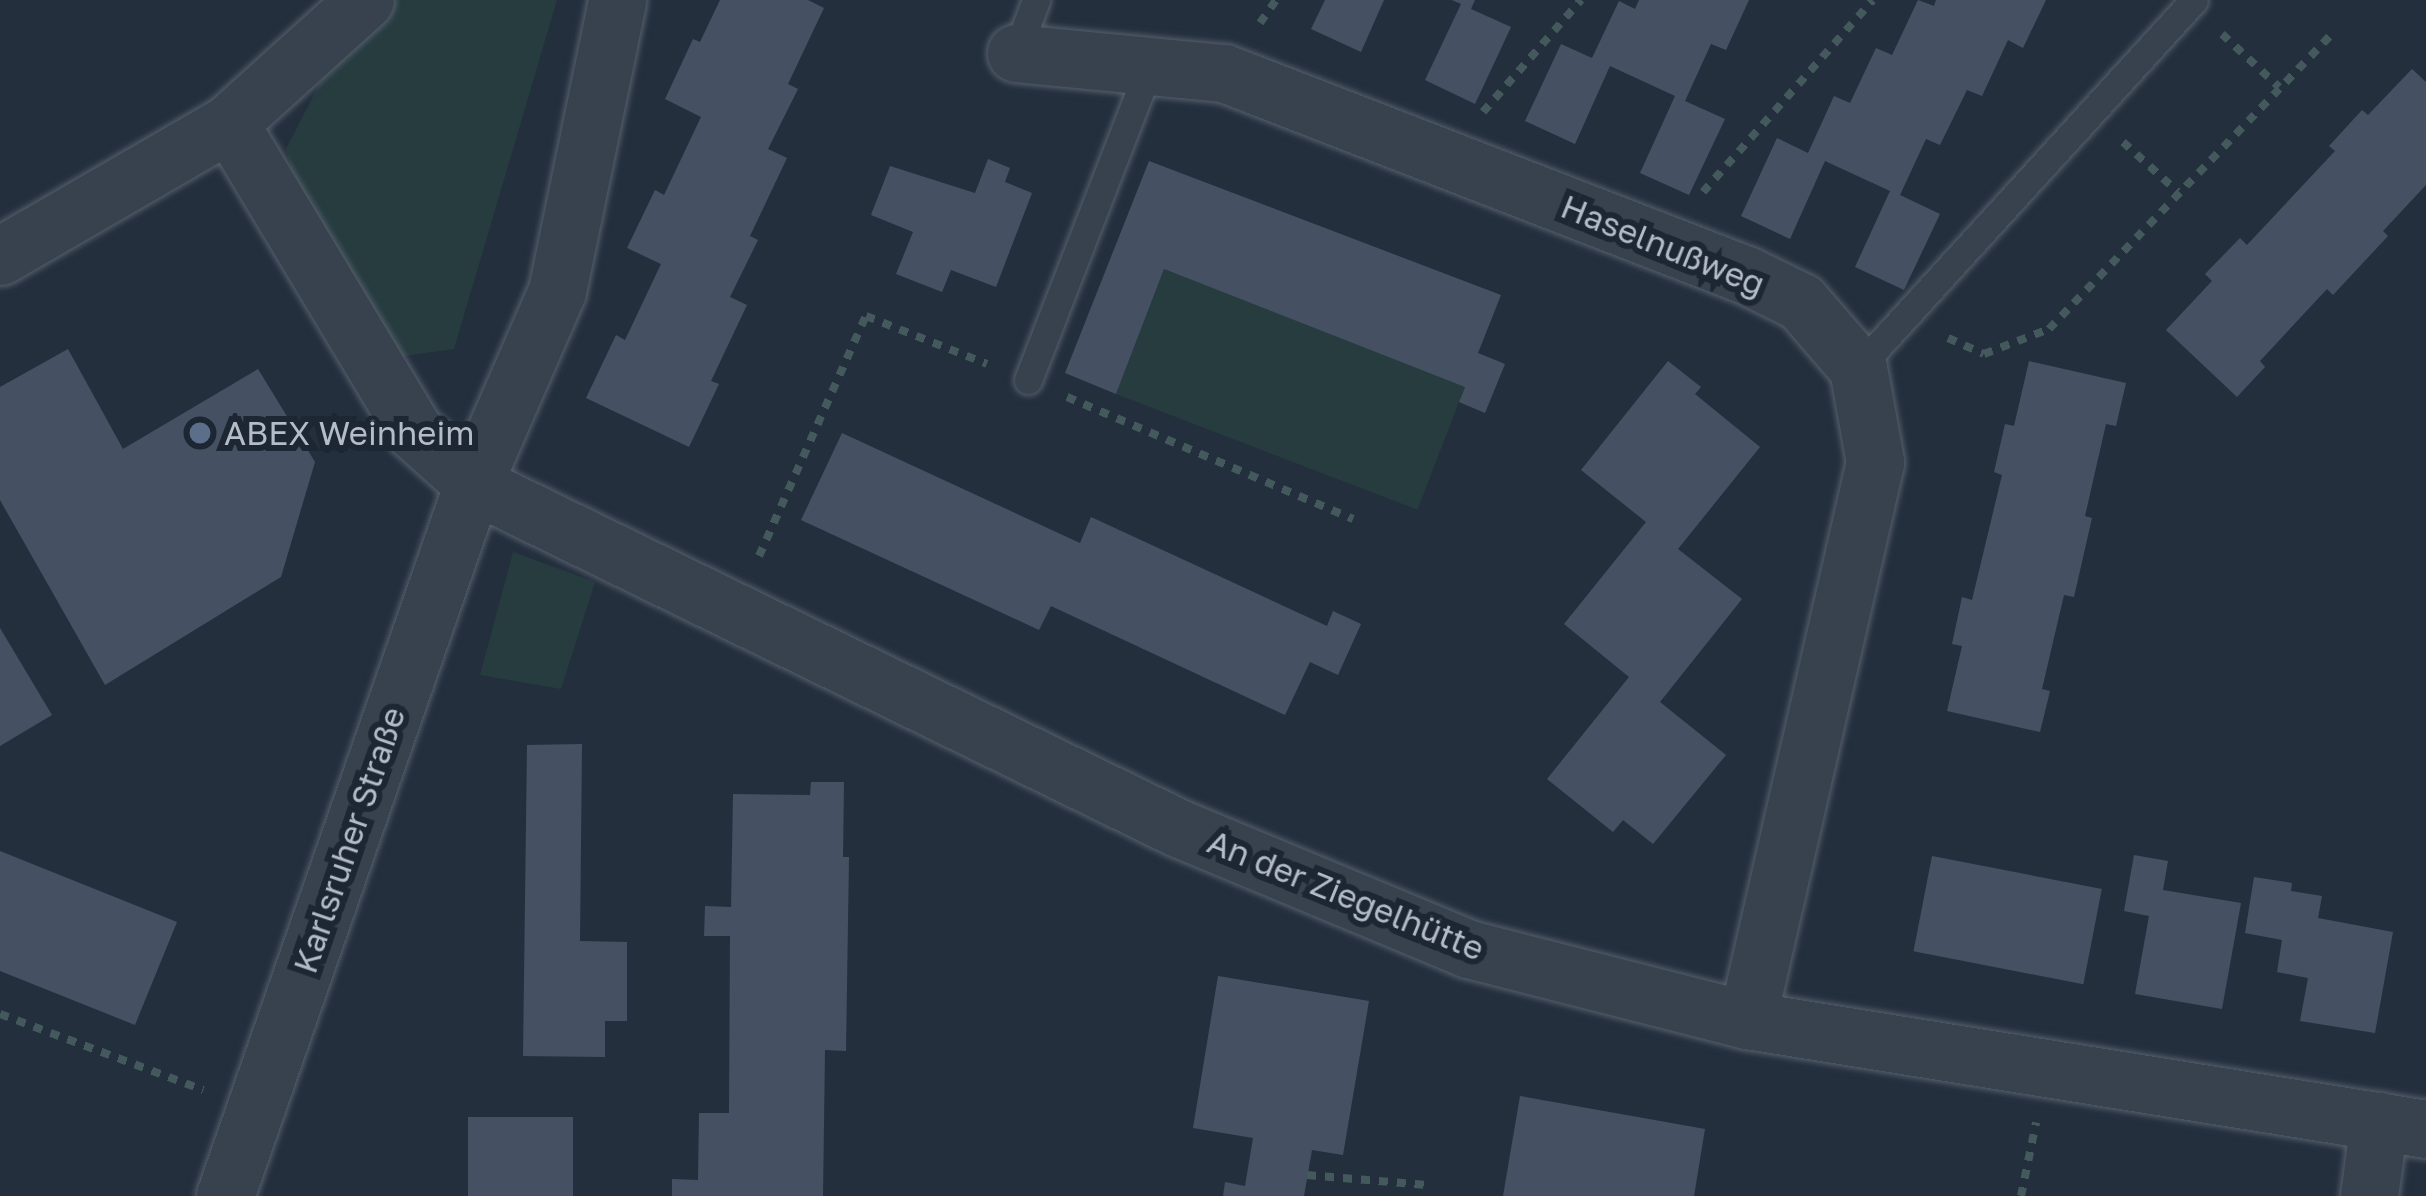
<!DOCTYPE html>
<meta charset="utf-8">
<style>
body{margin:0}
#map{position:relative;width:2426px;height:1196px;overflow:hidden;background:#242f3e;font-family:"Golos Text",sans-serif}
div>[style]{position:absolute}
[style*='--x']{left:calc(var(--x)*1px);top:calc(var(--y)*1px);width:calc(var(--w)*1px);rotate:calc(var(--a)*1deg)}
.green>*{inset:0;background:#263c3f;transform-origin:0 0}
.building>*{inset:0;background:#455162;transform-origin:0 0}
.path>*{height:8px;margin-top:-4px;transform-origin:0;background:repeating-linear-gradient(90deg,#44595c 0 9px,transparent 0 18px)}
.roads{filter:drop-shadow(0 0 3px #565f6c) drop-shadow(0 0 3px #565f6c)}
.service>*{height:27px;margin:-13.5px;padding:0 13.5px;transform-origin:13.5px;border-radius:13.5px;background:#38414e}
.minor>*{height:57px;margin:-28.5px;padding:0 28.5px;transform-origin:28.5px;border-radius:28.5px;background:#38414e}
.dots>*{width:33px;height:33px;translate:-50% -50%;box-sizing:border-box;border:6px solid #1d2633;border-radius:50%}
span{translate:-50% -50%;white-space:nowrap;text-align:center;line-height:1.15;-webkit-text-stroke:12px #1d2633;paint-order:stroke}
.street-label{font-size:33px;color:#b4bcc9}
.poi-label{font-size:33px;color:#b4bcc9}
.left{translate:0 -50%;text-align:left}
</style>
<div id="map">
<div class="green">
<div style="clip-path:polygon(396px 0,557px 0,454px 349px,397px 357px,306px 224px,286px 149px,327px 69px)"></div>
<div style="left:1164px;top:269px;width:323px;height:134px;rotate:21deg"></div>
<div style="clip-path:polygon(513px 552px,595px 582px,561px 689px,480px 675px)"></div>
</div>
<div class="building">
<div style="clip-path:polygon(720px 0,808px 0,824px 8px,788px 84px,798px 89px,768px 149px,787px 158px,750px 236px,758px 240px,730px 297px,747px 305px,711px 381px,719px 384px,689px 447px,586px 398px,616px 335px,625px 340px,661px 264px,627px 248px,655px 190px,664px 195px,701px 117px,665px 99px,693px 39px,700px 42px)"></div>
<div style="clip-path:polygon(1325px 0,1384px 0,1361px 52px,1311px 29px)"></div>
<div style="clip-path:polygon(1452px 0,1475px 0,1471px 9px,1511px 27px,1475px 104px,1425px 80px,1461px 4px)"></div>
<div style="clip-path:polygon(1639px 0,1749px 0,1726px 50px,1711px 44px,1685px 101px,1725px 119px,1689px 195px,1640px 173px,1675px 96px,1610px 66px,1575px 144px,1525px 121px,1561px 44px,1592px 58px,1619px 1px,1635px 9px)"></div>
<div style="clip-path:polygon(1918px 0,1934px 6px,1936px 0,2046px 0,2023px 48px,2008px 40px,1982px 96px,1967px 90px,1940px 145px,1926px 139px,1900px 195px,1940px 214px,1904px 290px,1855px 267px,1890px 191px,1825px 161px,1790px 239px,1741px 216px,1777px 138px,1808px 153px,1834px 96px,1850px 103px,1876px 48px,1892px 55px)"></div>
<div style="clip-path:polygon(2412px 69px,2426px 82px,2426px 185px,2383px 231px,2388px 236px,2333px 295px,2327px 289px,2260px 361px,2265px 367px,2237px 397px,2166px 330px,2212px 281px,2205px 274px,2240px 238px,2247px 245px,2335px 151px,2329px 146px,2362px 110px,2368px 115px)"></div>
<div style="clip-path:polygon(988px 159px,1010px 168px,1005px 182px,1032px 193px,996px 287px,951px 270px,942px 292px,896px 274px,913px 232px,871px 215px,890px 166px,975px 193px)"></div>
<div style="clip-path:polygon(1149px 161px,1501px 295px,1478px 353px,1505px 364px,1485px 413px,1459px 402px,1465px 387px,1164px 269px,1116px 394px,1065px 373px)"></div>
<div style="clip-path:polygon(68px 349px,123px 449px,258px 369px,315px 462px,281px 577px,105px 685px,0 500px,0 387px)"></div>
<div style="clip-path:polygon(1668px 361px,1701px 387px,1695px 394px,1760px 447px,1678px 549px,1742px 599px,1660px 702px,1726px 755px,1653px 844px,1623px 820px,1613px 832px,1547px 779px,1629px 677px,1564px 624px,1646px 522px,1581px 470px)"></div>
<div style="clip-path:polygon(2029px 361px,2126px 383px,2116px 426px,2106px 424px,2085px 516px,2092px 518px,2074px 597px,2064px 595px,2042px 689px,2050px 691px,2040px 732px,1947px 711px,1962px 646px,1952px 644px,1962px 597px,1972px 600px,2002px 475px,1994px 472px,2005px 424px,2014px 426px)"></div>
<div style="clip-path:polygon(842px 433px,1080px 543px,1091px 517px,1327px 626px,1333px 611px,1361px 624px,1338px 675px,1310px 662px,1285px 715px,1051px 606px,1039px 630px,801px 520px)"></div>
<div style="clip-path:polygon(0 628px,52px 715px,0 746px)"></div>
<div style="clip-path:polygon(582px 744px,580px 941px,627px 942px,627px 1021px,605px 1021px,605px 1057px,523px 1056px,527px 745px)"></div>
<div style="clip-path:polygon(811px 782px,844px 782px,843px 857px,849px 857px,846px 1051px,825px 1050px,823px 1196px,672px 1196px,672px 1179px,698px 1180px,699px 1113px,729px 1113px,730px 936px,704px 936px,705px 906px,731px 907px,733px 794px,810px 795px)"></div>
<div style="clip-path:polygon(0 851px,177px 922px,135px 1025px,0 971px)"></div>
<div style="clip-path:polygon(2134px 855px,2168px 861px,2163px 890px,2241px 903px,2222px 1009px,2135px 994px,2149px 916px,2124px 911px)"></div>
<div style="left:1932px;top:856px;width:173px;height:97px;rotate:11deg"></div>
<div style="clip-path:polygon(2254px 877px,2292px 883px,2291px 891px,2322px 896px,2318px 918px,2393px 932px,2375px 1033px,2300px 1021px,2308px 978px,2277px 972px,2282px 940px,2245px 933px)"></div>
<div style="clip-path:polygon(1218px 976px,1369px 1001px,1343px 1155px,1312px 1150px,1304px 1196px,1223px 1196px,1225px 1182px,1245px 1186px,1253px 1138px,1193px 1128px)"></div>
<div style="clip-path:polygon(1520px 1096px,1705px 1129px,1694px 1196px,1503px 1196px)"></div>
<div style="left:468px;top:1117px;width:105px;height:79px"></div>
</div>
<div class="path">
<div style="--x:1260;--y:23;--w:28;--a:-55"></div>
<div style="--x:2222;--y:34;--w:78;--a:42.9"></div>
<div style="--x:1483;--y:112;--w:149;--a:-48.8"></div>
<div style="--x:2123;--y:142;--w:74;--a:42.3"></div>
<div style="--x:1703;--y:192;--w:256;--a:-48.5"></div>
<div style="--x:1948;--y:338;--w:39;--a:24"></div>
<div style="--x:1984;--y:354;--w:70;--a:-21"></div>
<div style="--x:2049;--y:329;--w:412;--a:-46.2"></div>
<div style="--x:1067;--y:397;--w:311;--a:23.1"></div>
<div style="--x:759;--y:556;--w:263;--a:-66"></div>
<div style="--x:866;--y:316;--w:130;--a:21.6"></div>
<div style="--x:0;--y:1014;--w:217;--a:20.5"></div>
<div style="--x:1307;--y:1175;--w:120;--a:4.8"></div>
<div style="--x:2021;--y:1196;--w:75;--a:-78.4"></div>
</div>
<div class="roads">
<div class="service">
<div style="--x:1016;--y:53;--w:57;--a:-69.3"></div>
<div style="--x:1858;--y:368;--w:498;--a:-47.6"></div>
<div style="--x:1028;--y:380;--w:338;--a:-68.8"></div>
</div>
<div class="minor">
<div style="--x:1016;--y:53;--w:209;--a:5.5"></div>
<div style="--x:1224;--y:73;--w:560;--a:21.16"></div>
<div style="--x:1746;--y:275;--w:61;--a:26.1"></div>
<div style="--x:1801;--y:302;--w:87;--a:49.2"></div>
<div style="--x:1858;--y:368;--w:96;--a:79.7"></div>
<div style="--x:1875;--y:462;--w:572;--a:102.92"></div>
<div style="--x:229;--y:123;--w:359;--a:59"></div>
<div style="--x:414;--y:431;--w:79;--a:41.9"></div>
<div style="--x:473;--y:484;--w:784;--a:26.01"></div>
<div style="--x:1178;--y:828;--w:314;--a:22.6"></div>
<div style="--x:1468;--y:949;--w:288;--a:14.3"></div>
<div style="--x:1747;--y:1020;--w:688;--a:9.12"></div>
<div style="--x:0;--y:256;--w:265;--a:-30.1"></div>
<div style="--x:229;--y:123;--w:183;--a:-42.1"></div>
<div style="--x:225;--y:1196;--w:754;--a:-70.8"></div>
<div style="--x:473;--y:484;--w:210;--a:-66.5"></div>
<div style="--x:557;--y:291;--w:297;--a:-78.3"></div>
<div style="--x:2369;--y:1196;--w:76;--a:-82.4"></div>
</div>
</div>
<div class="dots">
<div style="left:200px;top:433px;background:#5c6f8a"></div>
</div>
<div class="street-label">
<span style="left:1663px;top:245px;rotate:22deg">Haselnußweg</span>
<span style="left:349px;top:840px;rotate:-71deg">Karlsruher Straße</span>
<span style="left:1346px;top:895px;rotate:22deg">An der Ziegelhütte</span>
</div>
<div class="poi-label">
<span class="left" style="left:224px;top:433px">ABEX Weinheim</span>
</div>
</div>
